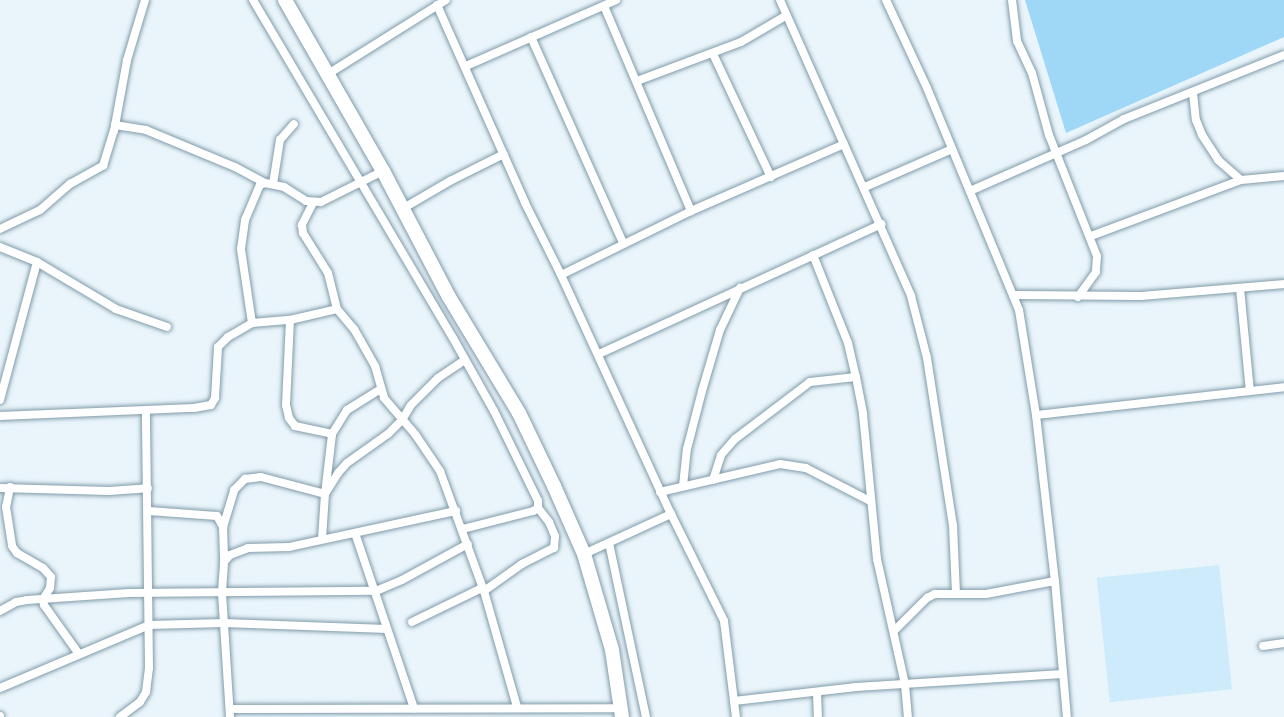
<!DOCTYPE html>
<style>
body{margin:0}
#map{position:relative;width:1284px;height:717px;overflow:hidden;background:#e9f5fb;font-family:Overpass,sans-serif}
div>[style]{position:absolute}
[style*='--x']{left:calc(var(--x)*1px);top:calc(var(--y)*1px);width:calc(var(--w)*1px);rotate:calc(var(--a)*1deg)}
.built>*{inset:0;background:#cdebfb;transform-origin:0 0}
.green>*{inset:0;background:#9fd8f6}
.roads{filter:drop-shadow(0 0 2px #809baa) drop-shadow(0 0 2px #809baa)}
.minor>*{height:8px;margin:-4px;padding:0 4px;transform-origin:4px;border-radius:4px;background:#fff}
.trunk>*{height:14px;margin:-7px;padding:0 7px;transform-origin:7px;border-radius:7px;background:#fff}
span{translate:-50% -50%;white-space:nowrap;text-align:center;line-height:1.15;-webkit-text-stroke:4.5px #fff;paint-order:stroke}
</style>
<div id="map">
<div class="built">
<div style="left:1219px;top:565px;width:125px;height:123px;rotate:84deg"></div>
</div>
<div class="green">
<div style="clip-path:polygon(1025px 0,1284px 0,1284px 37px,1066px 133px)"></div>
</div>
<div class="roads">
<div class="minor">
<div style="--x:253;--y:0;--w:393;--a:59.4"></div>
<div style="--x:453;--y:338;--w:84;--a:60.7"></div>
<div style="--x:494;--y:411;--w:100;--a:63.9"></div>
<div style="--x:538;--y:501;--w:7;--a:90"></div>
<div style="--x:538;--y:508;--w:6;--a:149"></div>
<div style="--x:533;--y:511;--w:72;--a:165.6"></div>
<div style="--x:780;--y:0;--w:324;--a:66.1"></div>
<div style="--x:911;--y:296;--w:64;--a:75.5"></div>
<div style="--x:927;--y:358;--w:169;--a:81.2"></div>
<div style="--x:953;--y:525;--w:68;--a:87.5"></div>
<div style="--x:886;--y:0;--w:97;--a:65"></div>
<div style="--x:927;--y:88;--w:240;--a:67.5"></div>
<div style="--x:1019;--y:310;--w:106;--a:80.8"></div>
<div style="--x:1036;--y:415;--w:167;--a:83.5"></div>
<div style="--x:1055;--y:581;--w:137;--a:85"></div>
<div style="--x:1012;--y:0;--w:41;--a:83"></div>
<div style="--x:1017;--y:41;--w:35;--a:65"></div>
<div style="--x:1032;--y:73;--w:64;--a:74.7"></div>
<div style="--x:1049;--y:135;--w:130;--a:68.4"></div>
<div style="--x:1097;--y:256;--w:16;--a:94"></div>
<div style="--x:1096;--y:272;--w:31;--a:126"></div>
<div style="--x:437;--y:5;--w:217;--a:66"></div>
<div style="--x:525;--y:203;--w:80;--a:63.4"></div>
<div style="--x:561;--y:275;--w:263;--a:65.3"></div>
<div style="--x:671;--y:514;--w:119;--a:63.6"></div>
<div style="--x:724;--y:621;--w:97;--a:82.9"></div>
<div style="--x:604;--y:6;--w:223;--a:67"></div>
<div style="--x:531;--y:37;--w:226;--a:65.9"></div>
<div style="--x:713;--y:54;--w:136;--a:64.8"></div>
<div style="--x:466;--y:66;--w:164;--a:-23.7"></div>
<div style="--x:328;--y:74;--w:139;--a:-32.1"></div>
<div style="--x:637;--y:81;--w:111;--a:-20.6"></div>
<div style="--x:741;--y:42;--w:53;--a:-30.4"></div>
<div style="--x:1193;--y:93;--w:27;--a:84"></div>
<div style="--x:1196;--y:120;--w:16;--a:68"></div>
<div style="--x:1202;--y:135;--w:30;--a:57"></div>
<div style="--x:1218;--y:160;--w:30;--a:41"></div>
<div style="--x:115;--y:125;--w:31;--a:9"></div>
<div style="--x:146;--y:130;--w:96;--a:22.6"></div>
<div style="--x:235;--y:167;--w:34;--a:28"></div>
<div style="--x:273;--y:184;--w:45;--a:-81"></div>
<div style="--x:280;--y:140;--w:21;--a:-49"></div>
<div style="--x:865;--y:187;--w:95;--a:-23.6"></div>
<div style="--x:970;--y:191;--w:127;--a:-23.7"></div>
<div style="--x:1086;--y:140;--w:43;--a:-28.9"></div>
<div style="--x:1124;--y:119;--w:172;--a:-21.8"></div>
<div style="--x:313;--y:203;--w:25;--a:117"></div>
<div style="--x:302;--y:225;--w:8;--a:83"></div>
<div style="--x:303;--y:233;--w:47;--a:58"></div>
<div style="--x:328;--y:273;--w:37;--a:76"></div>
<div style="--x:337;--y:309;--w:26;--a:50"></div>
<div style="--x:354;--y:329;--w:43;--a:60.4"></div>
<div style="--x:375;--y:366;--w:33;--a:74"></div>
<div style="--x:384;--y:398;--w:48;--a:49.3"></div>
<div style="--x:415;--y:434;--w:45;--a:56"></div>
<div style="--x:440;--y:471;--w:128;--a:69.9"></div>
<div style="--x:484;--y:591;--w:121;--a:74.1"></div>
<div style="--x:402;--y:209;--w:56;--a:-30.3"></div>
<div style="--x:450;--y:181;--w:60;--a:-26.6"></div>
<div style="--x:0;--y:229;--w:44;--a:-25.4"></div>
<div style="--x:40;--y:210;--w:40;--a:-41"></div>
<div style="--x:70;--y:184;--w:38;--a:-29"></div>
<div style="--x:103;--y:166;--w:37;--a:-73"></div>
<div style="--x:114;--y:131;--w:72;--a:-79.6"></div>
<div style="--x:127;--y:60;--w:63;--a:-73.3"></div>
<div style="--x:1091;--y:236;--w:160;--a:-20.5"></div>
<div style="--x:1241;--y:180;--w:43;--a:-5.3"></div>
<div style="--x:0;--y:247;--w:40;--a:22"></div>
<div style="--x:37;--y:262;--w:92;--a:30.7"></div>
<div style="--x:116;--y:309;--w:54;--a:19.4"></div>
<div style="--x:813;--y:255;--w:95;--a:68.3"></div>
<div style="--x:848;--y:343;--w:35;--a:77"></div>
<div style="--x:856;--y:377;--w:38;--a:79"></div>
<div style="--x:863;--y:414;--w:146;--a:84.5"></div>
<div style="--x:877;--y:559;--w:128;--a:77.4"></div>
<div style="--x:905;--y:684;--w:33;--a:85"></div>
<div style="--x:561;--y:275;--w:145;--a:-26.2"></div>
<div style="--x:691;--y:211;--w:167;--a:-23.6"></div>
<div style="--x:1240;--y:288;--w:103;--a:84.5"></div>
<div style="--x:1015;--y:295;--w:126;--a:0.5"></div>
<div style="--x:1141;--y:296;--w:144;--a:-4.8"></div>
<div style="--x:290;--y:320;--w:85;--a:92.7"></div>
<div style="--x:286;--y:405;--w:13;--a:77"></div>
<div style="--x:289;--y:418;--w:10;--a:53"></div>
<div style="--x:295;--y:426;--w:38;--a:12"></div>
<div style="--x:332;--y:434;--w:28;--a:-58"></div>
<div style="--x:347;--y:410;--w:40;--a:-32"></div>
<div style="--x:252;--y:323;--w:38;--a:-5"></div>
<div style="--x:290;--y:320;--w:48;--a:-13.2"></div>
<div style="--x:599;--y:354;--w:311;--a:-24.7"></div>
<div style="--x:0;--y:400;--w:143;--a:-75"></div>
<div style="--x:1036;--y:415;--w:250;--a:-6.4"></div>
<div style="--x:0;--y:416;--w:194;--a:-2.4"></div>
<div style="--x:194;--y:408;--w:17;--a:-10"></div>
<div style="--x:211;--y:405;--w:8;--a:-60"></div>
<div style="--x:215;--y:398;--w:51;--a:-86.6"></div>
<div style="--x:218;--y:347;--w:14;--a:-45"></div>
<div style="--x:228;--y:337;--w:28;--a:-30"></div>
<div style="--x:252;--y:323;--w:75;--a:-98.5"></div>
<div style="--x:241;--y:249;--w:29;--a:-82"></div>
<div style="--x:245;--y:220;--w:38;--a:-67"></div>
<div style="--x:260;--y:185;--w:5;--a:-22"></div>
<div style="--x:265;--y:183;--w:19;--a:12"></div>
<div style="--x:284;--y:187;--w:26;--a:32"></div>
<div style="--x:306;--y:201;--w:15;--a:4"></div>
<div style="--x:321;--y:202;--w:69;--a:-26.6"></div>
<div style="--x:713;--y:480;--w:26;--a:-72"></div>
<div style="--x:721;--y:455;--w:21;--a:-49"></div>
<div style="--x:735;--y:439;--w:94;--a:-37.2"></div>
<div style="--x:810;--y:382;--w:46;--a:-6.2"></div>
<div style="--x:683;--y:486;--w:37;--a:-84"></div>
<div style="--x:687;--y:449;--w:60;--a:-75.5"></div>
<div style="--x:702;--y:391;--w:64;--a:-73.6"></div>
<div style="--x:720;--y:330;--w:47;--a:-64.5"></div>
<div style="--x:10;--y:487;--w:20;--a:101"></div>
<div style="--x:6;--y:507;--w:39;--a:81"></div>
<div style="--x:12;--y:546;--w:9;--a:54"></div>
<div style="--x:17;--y:553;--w:30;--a:30"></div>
<div style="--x:43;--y:568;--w:12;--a:48"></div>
<div style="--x:51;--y:577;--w:11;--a:95"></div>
<div style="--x:50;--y:588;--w:13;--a:122"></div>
<div style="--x:43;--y:599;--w:6;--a:81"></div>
<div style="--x:44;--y:605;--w:60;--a:54.5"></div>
<div style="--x:0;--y:488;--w:109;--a:1.6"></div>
<div style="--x:109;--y:491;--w:39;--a:-4"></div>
<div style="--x:660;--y:492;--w:123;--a:-13.1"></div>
<div style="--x:780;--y:464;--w:26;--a:9"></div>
<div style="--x:806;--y:468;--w:72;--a:27.3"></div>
<div style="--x:149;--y:511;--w:68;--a:4.2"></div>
<div style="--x:217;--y:516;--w:13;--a:61"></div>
<div style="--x:223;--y:527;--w:35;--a:88"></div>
<div style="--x:223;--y:527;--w:39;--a:-73"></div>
<div style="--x:234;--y:490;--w:16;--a:-45"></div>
<div style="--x:245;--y:479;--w:16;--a:-7"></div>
<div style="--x:261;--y:477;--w:66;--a:14.9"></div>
<div style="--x:325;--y:494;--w:60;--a:-83.3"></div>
<div style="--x:355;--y:533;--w:185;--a:71.4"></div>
<div style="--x:322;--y:539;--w:45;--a:-86.2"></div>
<div style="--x:325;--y:494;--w:25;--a:-58"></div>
<div style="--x:338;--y:473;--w:13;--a:-48"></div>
<div style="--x:347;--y:463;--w:50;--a:-35.3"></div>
<div style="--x:388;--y:434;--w:20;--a:-45"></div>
<div style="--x:402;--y:420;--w:17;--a:-59"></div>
<div style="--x:411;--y:405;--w:38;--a:-45"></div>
<div style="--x:438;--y:378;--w:32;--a:-34"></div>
<div style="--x:609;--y:543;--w:178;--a:78"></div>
<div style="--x:584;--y:554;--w:96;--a:-24.7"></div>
<div style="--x:484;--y:591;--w:47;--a:-35.4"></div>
<div style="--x:522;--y:564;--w:36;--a:-27"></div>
<div style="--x:554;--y:548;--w:12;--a:-85"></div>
<div style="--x:555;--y:536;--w:15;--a:-113"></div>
<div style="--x:549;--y:522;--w:18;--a:-128"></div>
<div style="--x:0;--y:611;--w:18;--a:-29"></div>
<div style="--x:16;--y:602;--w:11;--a:-10"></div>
<div style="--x:27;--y:600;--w:102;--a:-3.9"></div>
<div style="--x:129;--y:593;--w:247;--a:-0.5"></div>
<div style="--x:376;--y:591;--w:28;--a:-23"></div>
<div style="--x:402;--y:580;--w:75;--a:-28.6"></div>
<div style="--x:412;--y:622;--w:78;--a:-25.9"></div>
<div style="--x:894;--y:631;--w:47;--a:-45"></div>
<div style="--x:927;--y:598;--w:9;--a:-27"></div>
<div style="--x:935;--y:594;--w:51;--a:0"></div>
<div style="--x:986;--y:594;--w:70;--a:-10.7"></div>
<div style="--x:1263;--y:646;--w:21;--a:-8"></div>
<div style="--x:0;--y:688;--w:162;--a:-22.9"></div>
<div style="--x:149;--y:625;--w:75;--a:-1.5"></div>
<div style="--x:224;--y:623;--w:163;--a:2.1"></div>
<div style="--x:817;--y:692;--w:25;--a:88"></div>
<div style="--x:734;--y:701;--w:123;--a:-6.5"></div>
<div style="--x:856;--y:687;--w:207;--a:-3.6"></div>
<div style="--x:230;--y:709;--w:391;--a:-0.1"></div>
<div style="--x:0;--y:716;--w:1;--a:90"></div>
<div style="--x:120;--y:717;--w:25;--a:-37"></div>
<div style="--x:140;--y:702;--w:12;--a:-59"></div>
<div style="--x:146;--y:692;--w:24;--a:-83"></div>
<div style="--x:149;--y:668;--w:257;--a:-90.7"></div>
<div style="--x:230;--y:717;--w:125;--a:-93.7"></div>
<div style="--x:222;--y:592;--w:30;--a:-86"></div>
<div style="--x:224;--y:562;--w:9;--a:-49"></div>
<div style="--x:230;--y:555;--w:19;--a:-21"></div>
<div style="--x:248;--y:548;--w:41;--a:-1.4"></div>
<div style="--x:289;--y:547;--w:171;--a:-12.2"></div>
</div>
<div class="trunk">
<div style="--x:285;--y:0;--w:197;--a:60.2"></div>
<div style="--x:383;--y:171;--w:142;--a:62.4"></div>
<div style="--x:449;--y:297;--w:135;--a:58.9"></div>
<div style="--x:519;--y:413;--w:81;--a:64.4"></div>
<div style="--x:554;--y:486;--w:74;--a:66.2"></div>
<div style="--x:584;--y:554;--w:100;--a:73.7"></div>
<div style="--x:612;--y:650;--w:68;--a:81.5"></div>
</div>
</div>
</div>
